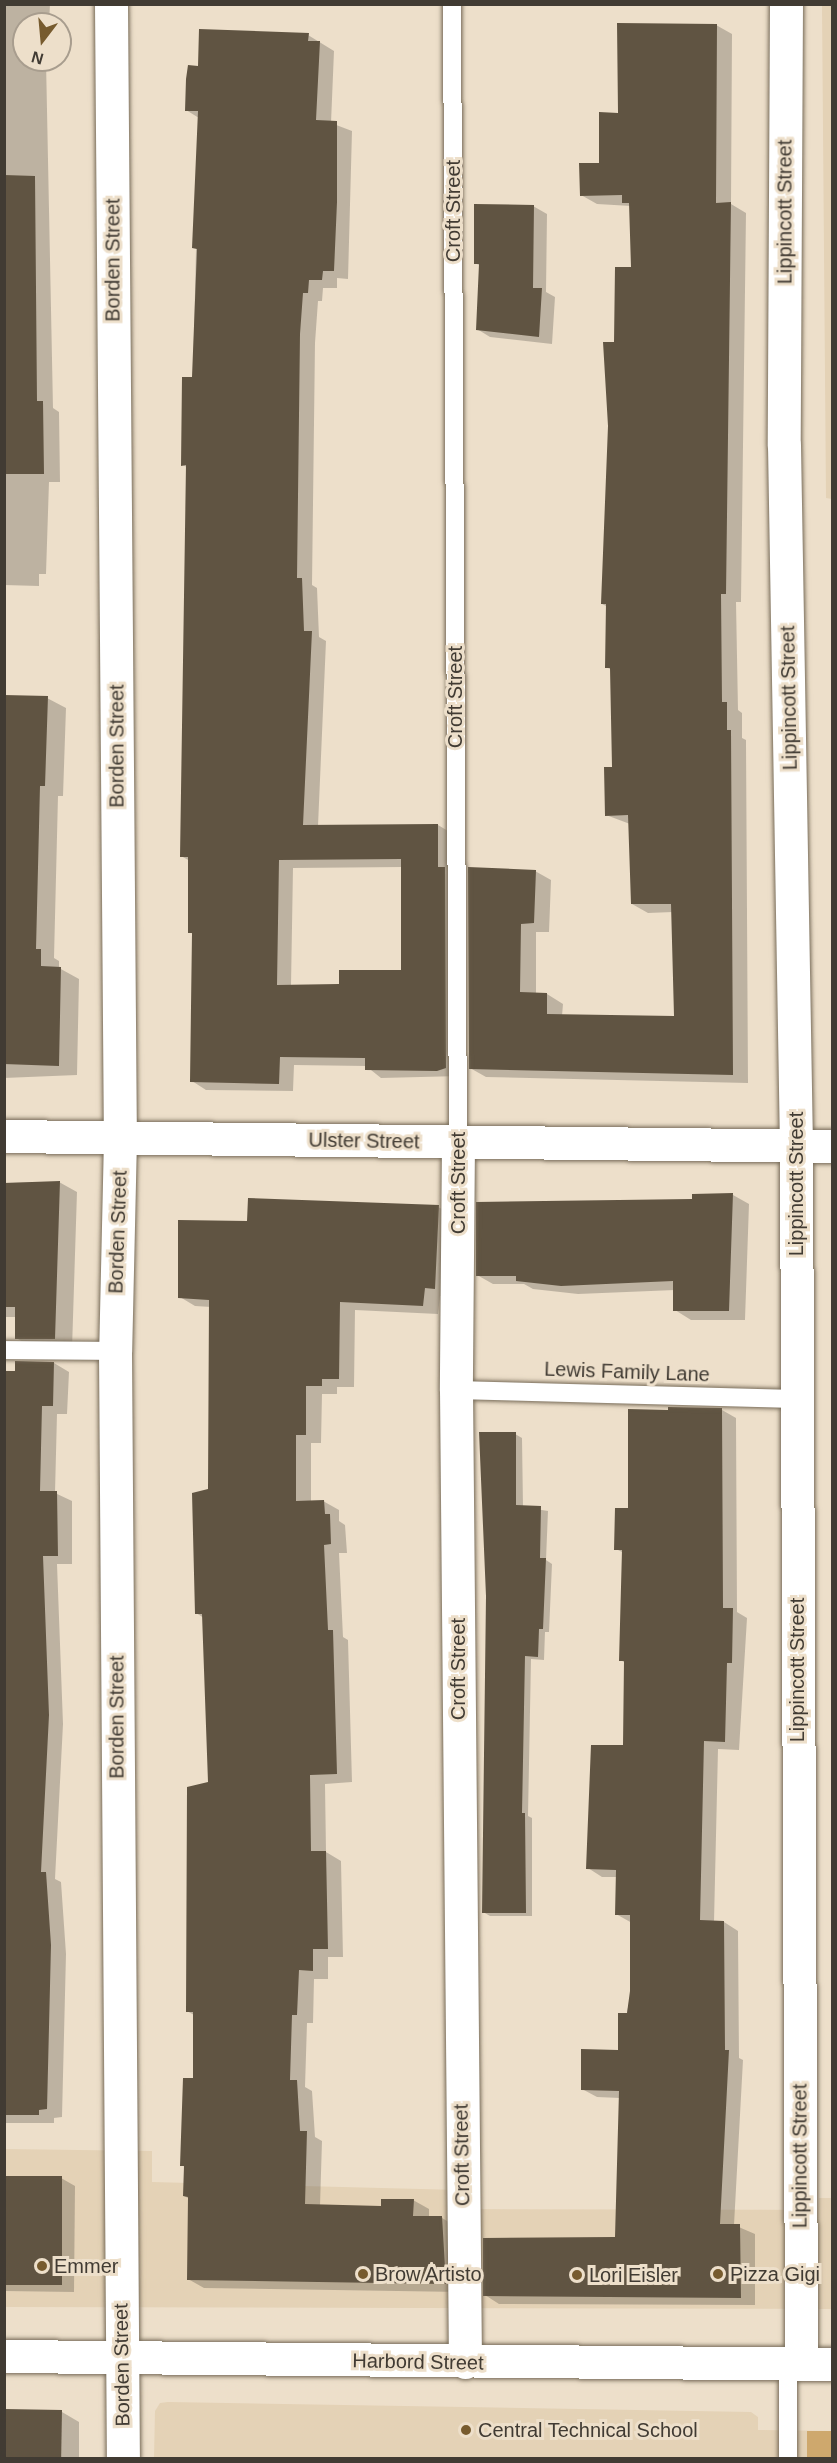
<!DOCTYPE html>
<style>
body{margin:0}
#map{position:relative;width:837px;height:2463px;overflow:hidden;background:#eddfca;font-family:Helvetica,sans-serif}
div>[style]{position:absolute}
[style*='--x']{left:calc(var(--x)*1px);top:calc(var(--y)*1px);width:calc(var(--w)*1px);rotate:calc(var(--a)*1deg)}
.built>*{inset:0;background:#e4d2b6}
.green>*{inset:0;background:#cea86d;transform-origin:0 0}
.shadow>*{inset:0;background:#0003}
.building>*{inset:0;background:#605442;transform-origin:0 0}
.roads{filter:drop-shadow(0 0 2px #786c59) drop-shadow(0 0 2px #786c59)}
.service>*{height:18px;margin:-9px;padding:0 9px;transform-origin:9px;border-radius:9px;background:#fff}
.minor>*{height:33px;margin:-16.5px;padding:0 16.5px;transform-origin:16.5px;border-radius:16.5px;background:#fff}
.tertiary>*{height:33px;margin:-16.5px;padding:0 16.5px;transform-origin:16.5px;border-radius:16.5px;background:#fff}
.dots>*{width:16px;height:16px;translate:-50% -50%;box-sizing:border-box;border:3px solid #eddfca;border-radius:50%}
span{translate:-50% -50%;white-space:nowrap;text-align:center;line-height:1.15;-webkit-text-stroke:6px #eddfca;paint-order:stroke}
.street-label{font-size:20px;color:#413b33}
.poi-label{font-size:20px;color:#413b33}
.left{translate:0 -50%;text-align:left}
.frame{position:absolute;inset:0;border:6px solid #413b33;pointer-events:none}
.north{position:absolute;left:12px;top:12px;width:60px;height:60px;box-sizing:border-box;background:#eddfca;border:2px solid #a89d8e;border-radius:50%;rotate:196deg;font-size:16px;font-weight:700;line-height:24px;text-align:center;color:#413b33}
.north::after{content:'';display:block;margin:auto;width:21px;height:27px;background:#775b2e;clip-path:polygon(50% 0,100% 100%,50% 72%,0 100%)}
</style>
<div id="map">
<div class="built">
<div style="clip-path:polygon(822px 5px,832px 5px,832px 499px,826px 498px)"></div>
<div style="clip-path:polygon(5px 2149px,152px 2151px,152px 2182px,460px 2190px,460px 2209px,818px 2210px,819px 2198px,832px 2198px,832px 2309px,5px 2307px)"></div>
<div style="clip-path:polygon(168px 2402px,751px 2412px,758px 2417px,758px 2430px,832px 2431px,832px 2458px,154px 2458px,155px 2411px,160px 2403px)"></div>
</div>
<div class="green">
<div style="left:807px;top:2431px;width:25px;height:27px"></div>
</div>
<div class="shadow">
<div style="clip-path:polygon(4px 4px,50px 4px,49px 24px,24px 24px,24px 60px,46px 60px,53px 408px,59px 412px,60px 482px,49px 482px,46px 574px,39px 574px,39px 586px,4px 585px)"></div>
<div style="clip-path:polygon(716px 25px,732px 34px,731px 204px,746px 213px,741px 602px,736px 602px,738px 710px,742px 713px,742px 738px,746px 740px,748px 1083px,486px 1077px,470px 1068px,535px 871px,551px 880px,549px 932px,536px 932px,536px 994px,547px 994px,563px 1004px,562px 1016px,675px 1018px,673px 912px,648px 913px,632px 904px,630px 824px,606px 815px,613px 769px,612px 670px,606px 667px,608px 607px,602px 604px,615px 344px,632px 269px,631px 206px,597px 204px,581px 195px,601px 164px,619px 114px)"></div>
<div style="clip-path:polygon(evenodd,308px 35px,334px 51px,331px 123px,352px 131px,348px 279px,337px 278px,337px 288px,323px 288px,322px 301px,318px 301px,315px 343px,312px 585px,317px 588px,319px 637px,326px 641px,318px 826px,438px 825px,453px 834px,461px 1076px,381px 1078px,366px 1066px,294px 1065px,293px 1091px,206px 1090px,192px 1081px,194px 935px,190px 932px,190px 861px,181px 856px,187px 467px,182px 465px,193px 379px,199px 118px,186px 110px,199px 67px,308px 35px,403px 867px,403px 972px,341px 986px,291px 986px,293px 868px,403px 867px)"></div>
<div style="clip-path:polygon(533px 206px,547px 214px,546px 292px,555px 297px,552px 344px,490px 337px,477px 329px,481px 266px,475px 263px)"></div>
<div style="clip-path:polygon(4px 698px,47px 698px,66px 708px,63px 796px,58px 796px,54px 958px,59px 961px,59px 968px,79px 979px,77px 1075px,4px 1078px)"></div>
<div style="clip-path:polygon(59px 1182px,77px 1192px,72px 1349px,34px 1348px,16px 1338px,16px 1317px,4px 1317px,4px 1183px)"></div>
<div style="clip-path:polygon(733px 1195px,749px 1204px,745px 1320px,691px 1320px,675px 1310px,675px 1290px,578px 1294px,533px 1289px,524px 1284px,493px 1284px,477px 1275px,694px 1201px)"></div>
<div style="clip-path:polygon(438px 1207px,454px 1215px,450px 1297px,440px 1296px,438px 1314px,355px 1310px,354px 1387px,337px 1387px,337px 1394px,322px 1394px,321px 1443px,311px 1443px,311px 1502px,323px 1501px,339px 1510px,339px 1521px,345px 1525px,347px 1553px,339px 1553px,343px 1637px,348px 1640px,352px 1782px,325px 1784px,326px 1852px,341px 1861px,343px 1957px,328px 1957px,328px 1979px,314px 1979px,313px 2023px,307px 2023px,305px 2087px,312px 2091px,315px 2137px,322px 2141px,320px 2206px,383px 2208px,413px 2200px,429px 2209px,429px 2218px,442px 2218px,457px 2227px,461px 2292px,204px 2288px,188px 2279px,190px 2199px,184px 2196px,185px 2167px,181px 2165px,194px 2080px,194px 2015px,187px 2011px,210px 1783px,204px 1618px,196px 1613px,209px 1490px,211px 1307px,195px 1306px,180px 1297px,249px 1223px)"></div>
<div style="clip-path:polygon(54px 1363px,69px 1372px,67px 1414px,57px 1414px,55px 1493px,72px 1501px,72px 1564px,57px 1564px,63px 1724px,55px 1879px,61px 1882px,66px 1954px,62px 2117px,54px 2118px,54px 2123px,4px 2123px,4px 1373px)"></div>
<div style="clip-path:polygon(722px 1410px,736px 1418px,737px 1612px,747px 1618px,739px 1750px,718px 1749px,714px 1922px,724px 1922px,738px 1931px,739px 2058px,743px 2060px,734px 2225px,755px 2234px,755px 2305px,499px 2304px,485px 2295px,616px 2239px,620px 2098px,597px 2097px,582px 2089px,620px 2051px,631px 1991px,632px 1923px,616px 1914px,617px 1877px,602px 1877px,588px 1868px,624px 1747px,625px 1663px,621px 1660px,624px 1553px,616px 1549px,630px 1510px)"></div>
<div style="clip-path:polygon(515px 1434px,522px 1438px,523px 1507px,548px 1511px,546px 1560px,552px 1564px,549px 1632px,545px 1632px,544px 1660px,531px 1659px,528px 1816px,532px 1818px,532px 1916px,490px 1916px,483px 1912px)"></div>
<div style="clip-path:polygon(4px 2178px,61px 2178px,75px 2186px,74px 2292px,4px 2291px)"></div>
<div style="clip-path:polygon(4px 2411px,62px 2412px,79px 2422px,79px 2458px,4px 2458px)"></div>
</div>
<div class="building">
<div style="clip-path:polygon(617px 23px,717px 24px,716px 203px,731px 202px,726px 594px,721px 594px,722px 702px,727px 702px,727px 730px,731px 730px,733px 1075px,469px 1069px,468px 867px,536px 870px,534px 923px,521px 924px,520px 992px,547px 993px,547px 1014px,674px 1016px,671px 904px,631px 904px,628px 815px,605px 816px,604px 767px,612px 767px,610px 668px,605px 668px,606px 604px,601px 604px,608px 426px,603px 342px,614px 342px,615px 267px,631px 267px,629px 203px,622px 203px,622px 195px,580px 196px,579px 163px,599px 163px,599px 112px,618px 113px)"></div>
<div style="clip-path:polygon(evenodd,199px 29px,309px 33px,308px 41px,320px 41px,316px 120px,337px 121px,337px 202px,334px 271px,323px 271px,322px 280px,309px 280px,308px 293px,303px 293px,300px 334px,297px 578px,302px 578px,304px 631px,312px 631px,303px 825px,438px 824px,438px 867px,445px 867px,446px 1068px,437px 1071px,365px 1070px,365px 1058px,280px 1057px,279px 1084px,190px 1082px,192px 933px,188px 933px,188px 857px,180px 857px,186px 465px,181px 466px,182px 377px,192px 377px,197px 249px,192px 248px,198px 111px,185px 111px,186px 79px,188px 65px,198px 66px,199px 29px,401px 859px,401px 970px,339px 970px,339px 984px,277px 985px,279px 860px,401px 859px)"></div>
<div style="clip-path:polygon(4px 175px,35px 176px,37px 401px,43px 401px,44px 474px,4px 474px)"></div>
<div style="clip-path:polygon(474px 204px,534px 205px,533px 288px,542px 288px,539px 337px,476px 330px,479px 264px,474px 264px)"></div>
<div style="clip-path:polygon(4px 695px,48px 696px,45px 786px,40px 786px,36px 949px,41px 949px,41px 966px,61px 967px,59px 1066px,4px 1064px)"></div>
<div style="clip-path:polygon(60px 1181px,55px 1339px,15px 1339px,15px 1307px,4px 1307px,4px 1183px)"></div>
<div style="clip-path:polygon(733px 1193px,729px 1311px,673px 1311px,673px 1281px,561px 1286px,516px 1281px,516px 1276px,476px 1276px,476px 1202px,692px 1199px,692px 1194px)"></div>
<div style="clip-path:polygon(248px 1198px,439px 1205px,435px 1289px,425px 1288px,423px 1306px,340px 1302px,339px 1379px,322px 1379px,322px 1386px,306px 1386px,306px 1435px,296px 1435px,296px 1501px,324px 1500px,325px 1514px,330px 1514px,331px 1544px,324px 1545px,328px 1630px,333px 1630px,337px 1774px,310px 1775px,311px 1851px,326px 1851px,328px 1949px,313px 1949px,313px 1971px,299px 1970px,297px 2015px,292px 2015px,290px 2080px,297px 2080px,300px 2131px,307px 2131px,305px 2204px,381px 2206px,381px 2199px,414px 2199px,413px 2216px,442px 2216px,446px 2284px,187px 2280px,188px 2197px,183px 2196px,184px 2166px,180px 2166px,183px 2078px,193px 2078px,193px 2012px,186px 2012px,187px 1787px,208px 1782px,202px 1614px,195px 1614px,192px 1493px,208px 1489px,209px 1300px,178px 1298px,178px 1220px,247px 1221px)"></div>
<div style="clip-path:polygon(15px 1361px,54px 1362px,53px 1406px,42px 1406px,40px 1491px,57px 1491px,58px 1556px,43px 1556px,49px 1715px,41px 1872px,46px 1872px,51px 1945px,47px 2109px,39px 2110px,39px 2115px,4px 2115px,4px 1371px,15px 1371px)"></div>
<div style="clip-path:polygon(668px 1407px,722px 1408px,723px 1608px,733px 1608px,732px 1663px,727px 1663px,725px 1742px,704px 1741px,700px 1920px,724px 1921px,725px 2050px,729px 2050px,720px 2224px,740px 2224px,741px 2298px,483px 2296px,483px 2238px,615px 2237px,619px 2091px,581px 2090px,581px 2049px,618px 2050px,618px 2013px,627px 2013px,630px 1991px,630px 1915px,615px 1915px,616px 1870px,586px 1869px,591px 1745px,623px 1745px,624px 1661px,619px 1661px,622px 1550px,614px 1550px,615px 1508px,628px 1508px,628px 1409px,668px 1410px)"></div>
<div style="clip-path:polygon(479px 1432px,516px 1432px,516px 1505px,541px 1506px,540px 1558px,546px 1558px,543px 1629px,539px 1629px,538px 1657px,525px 1656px,522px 1813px,525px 1813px,526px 1913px,482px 1913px,486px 1596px)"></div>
<div style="left:4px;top:2176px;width:58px;height:109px"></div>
<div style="left:4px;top:2409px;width:58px;height:49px;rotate:1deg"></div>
</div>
<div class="roads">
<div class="service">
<div style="--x:452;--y:4;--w:1138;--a:89.7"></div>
<div style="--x:4;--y:1350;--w:111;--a:0.5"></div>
<div style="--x:456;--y:1390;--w:340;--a:1.5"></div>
<div style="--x:788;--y:2363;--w:95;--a:90"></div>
</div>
<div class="minor">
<div style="--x:111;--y:4;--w:1134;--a:89.55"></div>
<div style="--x:120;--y:1138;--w:213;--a:91.3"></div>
<div style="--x:115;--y:1351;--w:1107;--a:89.59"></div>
<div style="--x:786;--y:4;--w:441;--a:90.3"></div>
<div style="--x:784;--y:445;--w:701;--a:89.02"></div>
<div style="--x:796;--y:1146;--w:1218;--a:89.76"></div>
<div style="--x:4;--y:1136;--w:828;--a:0.69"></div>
<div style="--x:458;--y:1142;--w:248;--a:90.5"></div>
<div style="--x:456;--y:1390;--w:972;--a:89.47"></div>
</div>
<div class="tertiary">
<div style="--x:4;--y:2356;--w:828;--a:0.55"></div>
</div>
</div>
<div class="dots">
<div style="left:42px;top:2266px;background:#775b2e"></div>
<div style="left:363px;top:2274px;background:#775b2e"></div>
<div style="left:718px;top:2274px;background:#775b2e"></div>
<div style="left:577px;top:2275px;background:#775b2e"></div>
<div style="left:466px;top:2430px;background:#775b2e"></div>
</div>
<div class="street-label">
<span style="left:453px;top:211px;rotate:-90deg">Croft Street</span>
<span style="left:785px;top:212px;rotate:-90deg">Lippincott Street</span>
<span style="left:113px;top:260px;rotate:-90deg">Borden Street</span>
<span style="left:455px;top:697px;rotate:-90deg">Croft Street</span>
<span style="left:789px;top:698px;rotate:-91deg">Lippincott Street</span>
<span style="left:117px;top:746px;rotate:-90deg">Borden Street</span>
<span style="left:364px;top:1141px;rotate:1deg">Ulster Street</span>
<span style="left:458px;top:1183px;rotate:-90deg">Croft Street</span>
<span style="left:796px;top:1184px;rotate:-90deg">Lippincott Street</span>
<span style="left:118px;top:1232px;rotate:-88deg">Borden Street</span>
<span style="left:627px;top:1372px;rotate:2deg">Lewis Family Lane</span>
<span style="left:458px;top:1669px;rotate:-90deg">Croft Street</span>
<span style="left:797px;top:1670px;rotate:-90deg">Lippincott Street</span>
<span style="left:117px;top:1717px;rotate:-90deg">Borden Street</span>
<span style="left:462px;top:2155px;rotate:-91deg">Croft Street</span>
<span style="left:800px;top:2156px;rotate:-90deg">Lippincott Street</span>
<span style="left:418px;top:2362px;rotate:1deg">Harbord Street</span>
<span style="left:122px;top:2365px;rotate:-91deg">Borden Street</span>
</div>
<div class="poi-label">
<span class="left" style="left:54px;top:2266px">Emmer</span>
<span class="left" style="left:375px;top:2274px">Brow Artisto</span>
<span class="left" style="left:730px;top:2274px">Pizza Gigi</span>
<span class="left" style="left:589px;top:2275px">Lori Eisler</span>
<span class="left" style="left:478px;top:2430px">Central Technical School</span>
</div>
<div class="frame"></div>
<div class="north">N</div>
</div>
